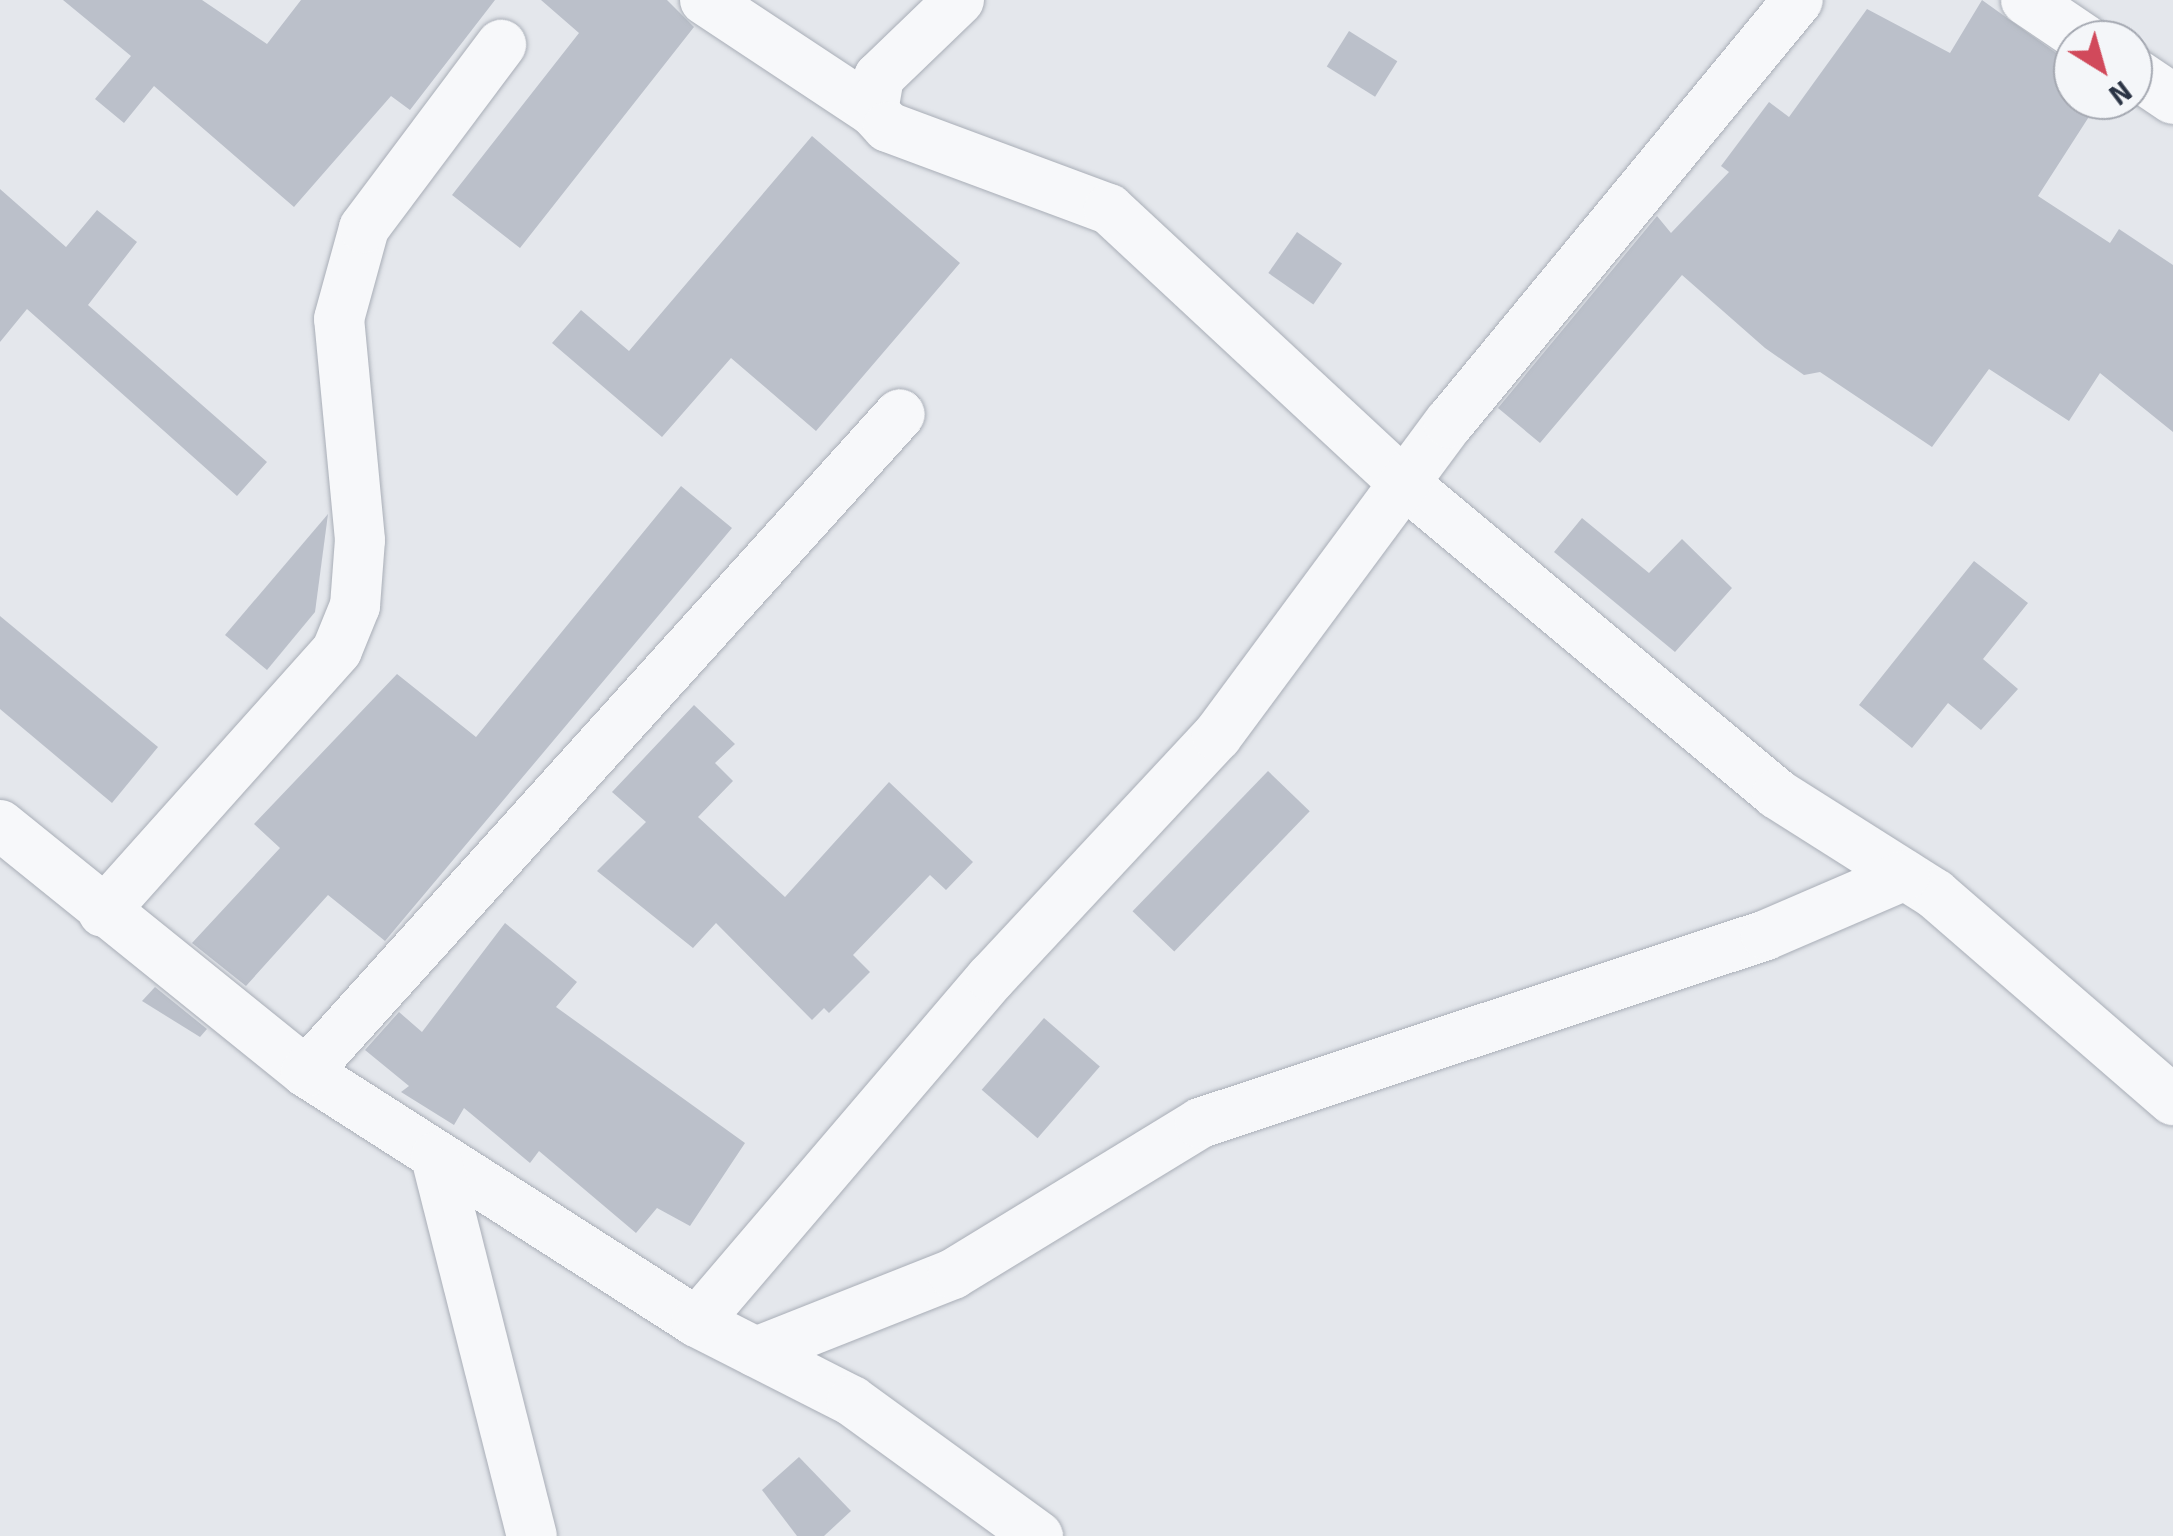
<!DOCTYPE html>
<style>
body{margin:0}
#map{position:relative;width:2173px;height:1536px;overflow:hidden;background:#e4e7ec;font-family:Signika,sans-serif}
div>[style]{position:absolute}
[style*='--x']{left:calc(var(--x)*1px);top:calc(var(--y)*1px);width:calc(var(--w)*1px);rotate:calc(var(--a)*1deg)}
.building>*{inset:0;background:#bbc0ca;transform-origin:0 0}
.roads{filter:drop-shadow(0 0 2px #a9aeb7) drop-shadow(0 0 2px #a9aeb7)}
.minor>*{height:50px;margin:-25px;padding:0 25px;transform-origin:25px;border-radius:25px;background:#f7f8fa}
span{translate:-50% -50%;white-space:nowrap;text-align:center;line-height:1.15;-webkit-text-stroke:8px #f4f6f9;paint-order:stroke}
.north{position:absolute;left:2053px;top:20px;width:100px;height:100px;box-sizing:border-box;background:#f4f6f9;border:2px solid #a4a8b1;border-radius:50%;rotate:143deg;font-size:28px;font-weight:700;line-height:40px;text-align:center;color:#2b3445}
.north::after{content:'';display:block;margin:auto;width:35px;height:45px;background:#d1495b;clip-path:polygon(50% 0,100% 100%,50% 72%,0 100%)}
</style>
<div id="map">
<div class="building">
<div style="clip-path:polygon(63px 0,202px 0,267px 44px,301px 0,495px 0,410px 110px,391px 96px,294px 207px,154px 86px,124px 123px,95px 99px,131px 56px)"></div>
<div style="clip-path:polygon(541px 0,667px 0,694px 27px,520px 248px,452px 195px,579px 33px)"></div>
<div style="clip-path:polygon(1982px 0,2073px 65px,2073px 100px,2092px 112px,2038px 196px,2110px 243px,2119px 229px,2173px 265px,2173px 432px,2100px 373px,2069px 421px,1989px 369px,1932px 447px,1820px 372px,1804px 375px,1765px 348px,1682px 275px,1540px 443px,1498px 408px,1657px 216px,1671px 233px,1729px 172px,1721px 166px,1769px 102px,1789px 117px,1867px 9px,1950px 53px)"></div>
<div style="left:1349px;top:31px;width:57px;height:42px;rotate:32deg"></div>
<div style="clip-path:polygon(812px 136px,960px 263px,816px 431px,731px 358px,662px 437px,552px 343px,581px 310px,629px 351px)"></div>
<div style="clip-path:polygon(0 189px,66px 247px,97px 210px,137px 242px,88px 305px,267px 462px,237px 496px,27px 309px,0 342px)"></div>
<div style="left:1297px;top:232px;width:55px;height:50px;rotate:35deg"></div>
<div style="clip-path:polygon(681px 486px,732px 528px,385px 941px,328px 895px,246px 986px,192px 943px,280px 848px,254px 824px,397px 674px,476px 737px)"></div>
<div style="clip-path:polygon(328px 514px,315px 612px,267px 670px,225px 635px)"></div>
<div style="clip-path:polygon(1582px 518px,1649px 573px,1682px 539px,1732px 588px,1675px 652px,1554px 552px)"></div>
<div style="clip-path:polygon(1974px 561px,2028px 603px,1983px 659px,2018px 689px,1981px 730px,1948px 703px,1912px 748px,1859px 705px)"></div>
<div style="clip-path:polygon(0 616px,158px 747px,112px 803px,0 709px)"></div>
<div style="clip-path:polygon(694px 705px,735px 744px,715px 763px,733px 781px,698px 817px,785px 897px,889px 782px,973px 862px,946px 890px,930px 875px,853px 955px,870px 972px,829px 1013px,824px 1008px,812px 1020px,716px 923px,693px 948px,597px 871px,646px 822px,612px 792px)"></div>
<div style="left:1268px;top:771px;width:58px;height:195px;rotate:44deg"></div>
<div style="clip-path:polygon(505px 923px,577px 982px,556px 1007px,745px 1143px,690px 1226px,657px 1208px,636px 1233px,539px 1151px,530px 1163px,464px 1108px,454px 1125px,401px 1092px,409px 1086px,365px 1050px,399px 1012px,422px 1032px)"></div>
<div style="clip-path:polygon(155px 987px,207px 1029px,200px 1037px,142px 1001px)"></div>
<div style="left:1044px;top:1018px;width:74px;height:95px;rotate:41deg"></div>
<div style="clip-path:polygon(799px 1457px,851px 1511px,824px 1536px,797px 1536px,762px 1490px)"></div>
</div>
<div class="roads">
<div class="minor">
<div style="--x:705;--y:0;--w:201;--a:33.5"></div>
<div style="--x:959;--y:0;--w:111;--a:136.1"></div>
<div style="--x:879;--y:77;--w:35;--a:100"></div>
<div style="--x:873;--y:111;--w:22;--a:47"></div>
<div style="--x:888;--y:127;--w:236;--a:20.4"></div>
<div style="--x:1109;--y:209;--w:403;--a:42.9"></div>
<div style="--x:1404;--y:483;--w:486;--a:39.8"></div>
<div style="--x:1777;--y:794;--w:187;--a:32.3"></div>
<div style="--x:1935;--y:894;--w:315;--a:40.9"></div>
<div style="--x:2026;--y:0;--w:71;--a:34.1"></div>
<div style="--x:2133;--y:72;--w:48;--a:34"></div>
<div style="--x:0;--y:825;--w:393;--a:38.9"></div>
<div style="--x:306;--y:1072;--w:464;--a:32.6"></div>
<div style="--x:697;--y:1322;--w:174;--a:27"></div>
<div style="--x:852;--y:1401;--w:230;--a:36"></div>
<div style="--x:103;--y:912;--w:351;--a:-48.2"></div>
<div style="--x:337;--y:650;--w:48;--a:-67.8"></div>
<div style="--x:355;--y:606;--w:66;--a:-85.7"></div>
<div style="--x:360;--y:540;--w:222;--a:-95.4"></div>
<div style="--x:339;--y:319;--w:94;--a:-74.6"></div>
<div style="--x:364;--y:228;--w:229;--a:-53.2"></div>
<div style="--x:306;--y:1072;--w:886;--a:-47.93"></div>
<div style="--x:436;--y:1157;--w:391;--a:75.8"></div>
<div style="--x:697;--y:1322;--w:454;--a:-49.5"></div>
<div style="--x:992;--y:977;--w:330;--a:-47"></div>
<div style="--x:1217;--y:736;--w:390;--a:-53.5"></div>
<div style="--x:1449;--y:423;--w:548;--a:-50.48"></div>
<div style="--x:756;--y:1352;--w:212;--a:-21.6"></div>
<div style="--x:953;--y:1274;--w:289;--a:-31.4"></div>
<div style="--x:1200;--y:1123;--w:596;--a:-18.37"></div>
<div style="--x:1766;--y:935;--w:151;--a:-23.3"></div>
</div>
</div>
<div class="north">N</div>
</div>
